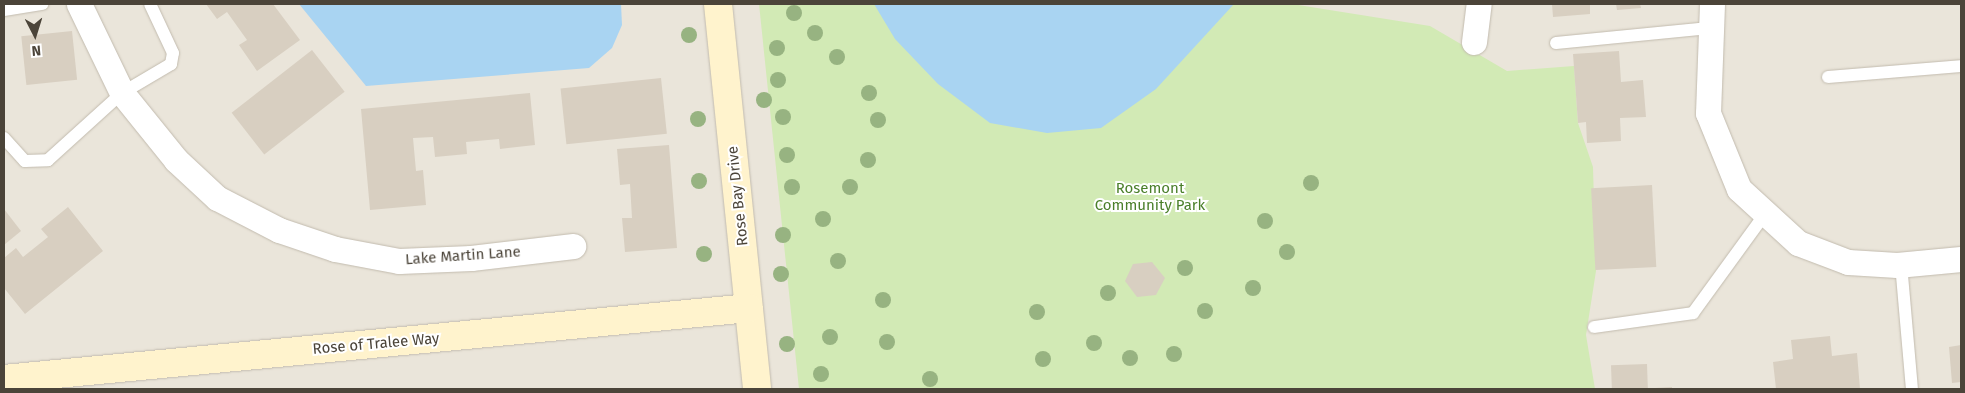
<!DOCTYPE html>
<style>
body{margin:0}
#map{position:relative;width:1965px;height:393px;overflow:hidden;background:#f6f3ec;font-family:"Fira Sans",sans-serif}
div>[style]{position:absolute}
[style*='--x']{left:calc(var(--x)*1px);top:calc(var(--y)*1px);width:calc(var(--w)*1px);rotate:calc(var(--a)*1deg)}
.residential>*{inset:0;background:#eae5da;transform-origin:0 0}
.green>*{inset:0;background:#d2eab5}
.water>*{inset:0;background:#a9d4f2}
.building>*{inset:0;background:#d8cfc1;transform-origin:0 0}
.roads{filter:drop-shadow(0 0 1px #c2bbae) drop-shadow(0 0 1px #c2bbae)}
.lane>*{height:12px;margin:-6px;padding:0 6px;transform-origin:6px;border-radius:6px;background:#fff}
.street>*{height:25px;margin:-12.5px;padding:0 12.5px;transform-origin:12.5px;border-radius:12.5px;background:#fff}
.secondary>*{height:28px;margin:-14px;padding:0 14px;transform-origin:14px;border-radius:14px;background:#fff3cd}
.trees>*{width:16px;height:16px;margin:-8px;border-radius:50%;background:#97b381}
span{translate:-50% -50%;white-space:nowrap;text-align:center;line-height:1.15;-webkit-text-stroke:4px #fff;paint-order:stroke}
.park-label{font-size:15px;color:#4a7f2a}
.street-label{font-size:15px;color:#4b4439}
.frame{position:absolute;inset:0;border:5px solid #4b4439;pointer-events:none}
.north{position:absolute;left:10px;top:10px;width:50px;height:50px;-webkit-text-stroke:4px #fff;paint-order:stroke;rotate:175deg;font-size:14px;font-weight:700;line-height:20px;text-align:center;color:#4b4439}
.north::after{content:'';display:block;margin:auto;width:18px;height:22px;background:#4b4439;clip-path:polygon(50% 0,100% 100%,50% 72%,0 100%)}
</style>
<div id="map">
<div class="residential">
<div style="left:4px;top:4px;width:1957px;height:385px"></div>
</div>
<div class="green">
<div style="clip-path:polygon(759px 4px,1292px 4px,1430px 26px,1507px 71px,1574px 66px,1578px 123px,1593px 167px,1596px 271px,1586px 335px,1595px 389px,799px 389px)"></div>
</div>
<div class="water">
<div style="clip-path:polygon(299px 4px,621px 4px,622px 25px,612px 48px,589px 68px,366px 86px)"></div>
<div style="clip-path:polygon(874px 4px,1234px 4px,1156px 89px,1101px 128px,1047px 133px,990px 123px,938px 84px,895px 39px)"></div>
</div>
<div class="building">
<div style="clip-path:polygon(206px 4px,273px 4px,300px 40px,257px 71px,239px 45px,247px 40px,227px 12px,217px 19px)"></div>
<div style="clip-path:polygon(1552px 4px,1590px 4px,1590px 14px,1553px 17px)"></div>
<div style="clip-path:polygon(1616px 4px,1640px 4px,1641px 8px,1617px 10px)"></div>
<div style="left:72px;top:31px;width:49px;height:51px;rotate:84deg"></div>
<div style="left:312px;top:50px;width:53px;height:102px;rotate:52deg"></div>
<div style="clip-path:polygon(1619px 51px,1621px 82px,1643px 80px,1646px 117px,1620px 118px,1621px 141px,1587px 143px,1586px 122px,1578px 123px,1573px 54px)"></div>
<div style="left:661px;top:78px;width:56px;height:101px;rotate:84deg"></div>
<div style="clip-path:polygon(530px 93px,535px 145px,500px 149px,499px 139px,466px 142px,467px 154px,435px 157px,433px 137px,413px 138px,416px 171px,423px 170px,426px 205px,370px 210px,361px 109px)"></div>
<div style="clip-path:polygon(669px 145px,677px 248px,625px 252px,622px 218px,632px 218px,630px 184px,620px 185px,617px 149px)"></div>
<div style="left:1652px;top:185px;width:82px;height:61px;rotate:87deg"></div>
<div style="clip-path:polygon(68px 207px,103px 251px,25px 314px,4px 288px,4px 258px,16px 248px,23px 257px,48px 237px,41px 229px)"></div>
<div style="clip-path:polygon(4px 209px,21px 231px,4px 245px)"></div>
<div style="clip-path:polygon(1152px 262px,1165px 278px,1156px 295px,1137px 297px,1125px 281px,1133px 264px)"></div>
<div style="clip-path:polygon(1830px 336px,1832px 356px,1857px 353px,1860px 389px,1776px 389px,1773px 362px,1793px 359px,1791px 340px)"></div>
<div style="clip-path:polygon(1961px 345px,1961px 382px,1952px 383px,1949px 347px)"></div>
<div style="left:1647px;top:364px;width:25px;height:36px;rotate:88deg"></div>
<div style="clip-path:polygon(1672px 387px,1672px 389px,1655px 389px,1655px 388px)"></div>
</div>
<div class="roads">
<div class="lane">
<div style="--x:4;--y:10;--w:39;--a:-9"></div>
<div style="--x:1556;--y:43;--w:154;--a:-5.6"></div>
<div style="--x:1828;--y:77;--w:133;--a:-4.7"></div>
<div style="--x:4;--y:138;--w:31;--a:48"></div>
<div style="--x:25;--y:161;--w:23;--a:-2"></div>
<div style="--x:48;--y:160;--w:100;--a:-42.2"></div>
<div style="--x:122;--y:93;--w:57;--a:-30.6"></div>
<div style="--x:171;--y:64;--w:11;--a:-80"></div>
<div style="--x:173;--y:53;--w:54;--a:-115.1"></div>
<div style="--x:1901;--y:264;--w:125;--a:85"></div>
<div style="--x:1594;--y:327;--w:100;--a:-8"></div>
<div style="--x:1693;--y:313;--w:122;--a:-54"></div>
</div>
<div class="street">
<div style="--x:79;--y:4;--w:99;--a:64.2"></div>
<div style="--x:122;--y:93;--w:86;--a:51.1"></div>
<div style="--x:176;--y:160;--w:56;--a:42.8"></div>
<div style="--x:217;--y:198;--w:70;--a:27.3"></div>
<div style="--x:279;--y:230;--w:59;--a:18.7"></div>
<div style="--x:335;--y:249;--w:65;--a:10.6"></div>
<div style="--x:399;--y:261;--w:72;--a:-2.4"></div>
<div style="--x:471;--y:258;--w:103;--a:-6.7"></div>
<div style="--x:1712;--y:4;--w:109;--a:92.1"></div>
<div style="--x:1708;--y:113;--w:82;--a:67.8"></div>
<div style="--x:1739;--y:189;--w:80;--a:42.5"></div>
<div style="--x:1798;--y:243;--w:53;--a:20.8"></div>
<div style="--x:1848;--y:262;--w:49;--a:3.5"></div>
<div style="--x:1897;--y:265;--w:64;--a:-5.4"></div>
<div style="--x:1474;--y:42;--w:38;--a:-83"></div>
</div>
<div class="secondary">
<div style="--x:718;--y:4;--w:387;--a:84.2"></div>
<div style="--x:4;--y:379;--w:748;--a:-5.44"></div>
</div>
</div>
<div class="trees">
<div style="left:794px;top:13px"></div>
<div style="left:815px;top:33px"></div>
<div style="left:689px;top:35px"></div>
<div style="left:777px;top:48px"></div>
<div style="left:837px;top:57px"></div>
<div style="left:778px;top:80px"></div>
<div style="left:869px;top:93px"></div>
<div style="left:764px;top:100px"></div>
<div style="left:783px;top:117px"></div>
<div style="left:698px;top:119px"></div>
<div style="left:878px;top:120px"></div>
<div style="left:787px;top:155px"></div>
<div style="left:868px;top:160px"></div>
<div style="left:699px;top:181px"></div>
<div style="left:1311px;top:183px"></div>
<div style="left:792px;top:187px"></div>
<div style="left:850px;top:187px"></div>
<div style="left:823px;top:219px"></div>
<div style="left:1265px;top:221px"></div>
<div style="left:783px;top:235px"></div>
<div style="left:1287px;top:252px"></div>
<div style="left:704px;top:254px"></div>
<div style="left:838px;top:261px"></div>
<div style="left:1185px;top:268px"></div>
<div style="left:781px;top:274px"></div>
<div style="left:1253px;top:288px"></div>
<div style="left:1108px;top:293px"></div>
<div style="left:883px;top:300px"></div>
<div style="left:1205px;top:311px"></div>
<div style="left:1037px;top:312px"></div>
<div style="left:830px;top:337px"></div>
<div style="left:887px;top:342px"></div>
<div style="left:1094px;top:343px"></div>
<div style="left:787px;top:344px"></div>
<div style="left:1174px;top:354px"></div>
<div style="left:1130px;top:358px"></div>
<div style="left:1043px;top:359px"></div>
<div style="left:821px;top:374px"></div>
<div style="left:930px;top:379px"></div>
</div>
<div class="park-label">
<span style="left:1150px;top:197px">Rosemont<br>Community Park</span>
</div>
<div class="street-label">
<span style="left:738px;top:196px;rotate:-96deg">Rose Bay Drive</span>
<span style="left:463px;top:256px;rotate:-4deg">Lake Martin Lane</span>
<span style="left:376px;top:344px;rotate:-5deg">Rose of Tralee Way</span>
</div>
<div class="frame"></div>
<div class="north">N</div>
</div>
